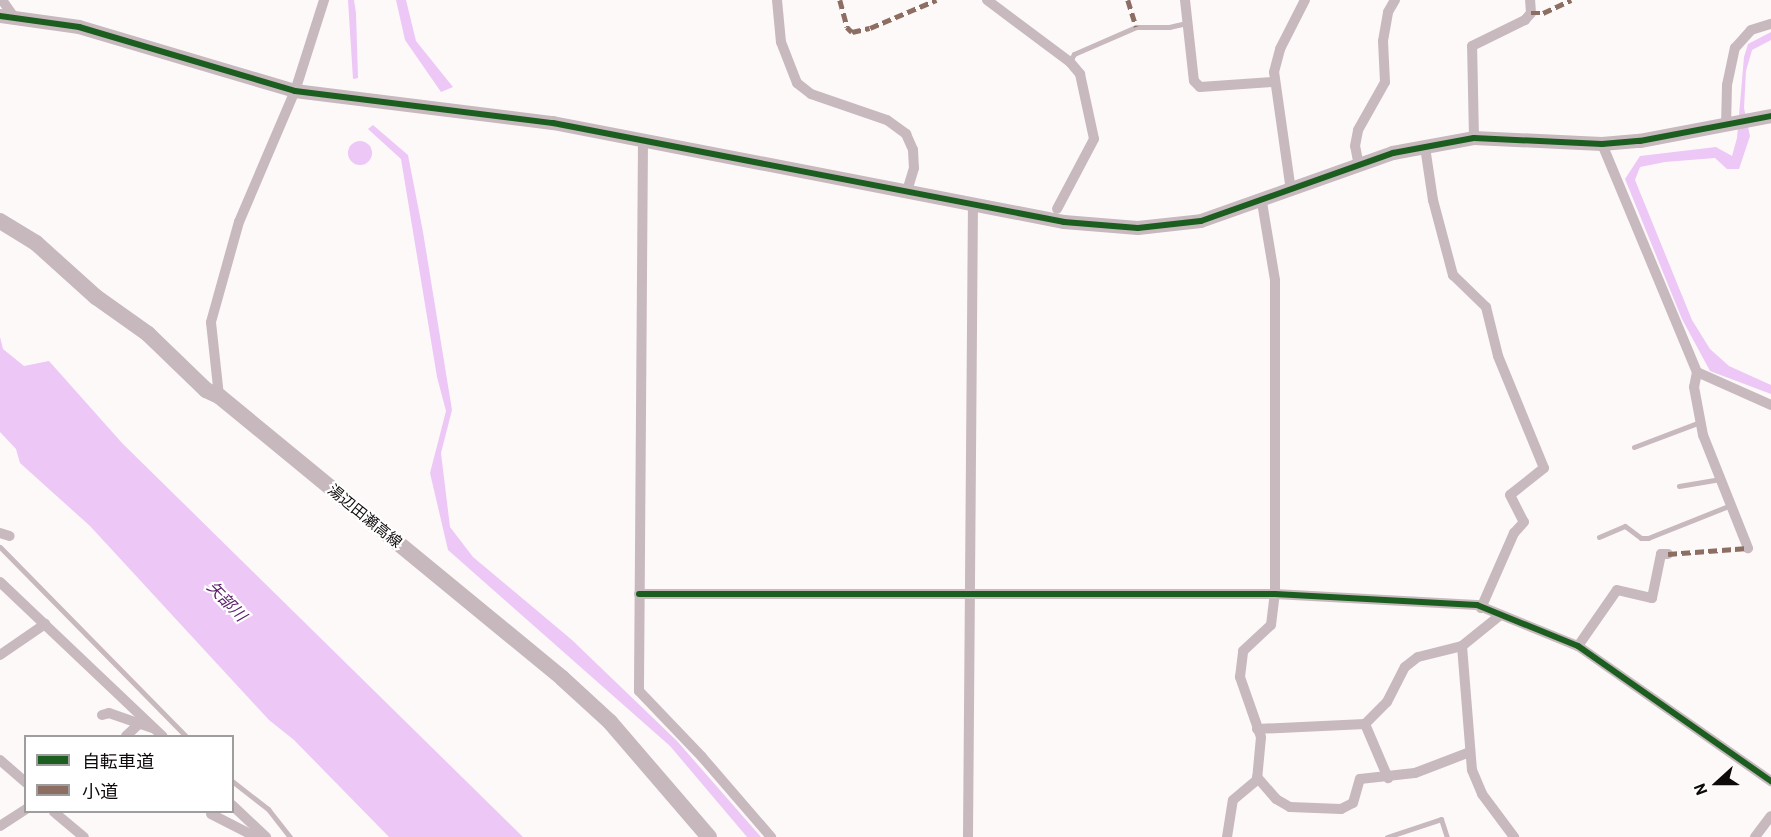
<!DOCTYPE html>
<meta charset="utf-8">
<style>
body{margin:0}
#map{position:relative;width:1771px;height:837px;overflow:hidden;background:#fdf9f9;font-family:Barlow,"Noto Sans JP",sans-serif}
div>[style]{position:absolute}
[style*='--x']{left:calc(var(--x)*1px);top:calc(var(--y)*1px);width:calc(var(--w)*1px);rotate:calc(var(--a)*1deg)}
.water>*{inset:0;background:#edc7f6}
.round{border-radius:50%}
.service>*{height:5px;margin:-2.5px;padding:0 2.5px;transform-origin:2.5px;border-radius:2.5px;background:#c8b9bf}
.minor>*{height:10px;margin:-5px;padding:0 5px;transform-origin:5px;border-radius:5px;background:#c8b9bf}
.tertiary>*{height:14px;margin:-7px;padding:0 7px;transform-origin:7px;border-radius:7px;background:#c8b9bf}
.secondary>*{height:16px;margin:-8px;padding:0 8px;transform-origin:8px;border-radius:8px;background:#c7b8be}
.quiet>*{height:4.5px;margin-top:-2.25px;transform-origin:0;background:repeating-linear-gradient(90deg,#8d6e63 0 9px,transparent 0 13.5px)}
.cycleway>*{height:6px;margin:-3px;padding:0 3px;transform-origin:3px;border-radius:3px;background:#1b5e20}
span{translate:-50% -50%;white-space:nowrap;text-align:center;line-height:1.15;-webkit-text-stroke:4.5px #fff;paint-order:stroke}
.street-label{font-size:15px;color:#0f0a0a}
.water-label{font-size:16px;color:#591a69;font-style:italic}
.legend{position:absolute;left:24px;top:735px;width:210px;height:78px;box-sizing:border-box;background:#fff;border:2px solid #9f9d9d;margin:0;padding:8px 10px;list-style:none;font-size:18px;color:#0f0a0a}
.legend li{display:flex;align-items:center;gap:12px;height:30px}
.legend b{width:30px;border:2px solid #9f9d9d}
.north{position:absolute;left:1687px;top:753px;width:60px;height:60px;-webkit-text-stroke:4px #fff;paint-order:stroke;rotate:249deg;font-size:16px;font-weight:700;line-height:24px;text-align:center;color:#0f0a0a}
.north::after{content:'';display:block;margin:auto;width:21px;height:27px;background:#0f0a0a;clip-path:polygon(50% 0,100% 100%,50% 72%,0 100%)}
</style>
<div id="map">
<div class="water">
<div style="clip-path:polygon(348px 0,354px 0,356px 13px,358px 78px,353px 79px)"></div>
<div style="clip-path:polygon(396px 0,406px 0,416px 41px,453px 87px,441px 92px,405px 40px)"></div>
<div style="clip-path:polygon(1771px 32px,1771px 40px,1752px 50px,1746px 71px,1744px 108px,1750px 136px,1739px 169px,1727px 169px,1715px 158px,1665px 162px,1640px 167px,1635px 180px,1692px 320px,1710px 349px,1729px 366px,1771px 385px,1771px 394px,1710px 371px,1682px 319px,1625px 179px,1640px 156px,1716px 147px,1732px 156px,1737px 138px,1744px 57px,1748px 44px)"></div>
<div style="clip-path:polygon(373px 125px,408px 155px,423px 232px,452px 410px,441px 453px,450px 527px,473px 557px,572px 640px,677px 741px,761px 837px,747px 837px,670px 746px,448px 550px,430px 473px,446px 411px,437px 377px,401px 159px,368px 129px)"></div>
<div class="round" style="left:348px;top:141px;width:24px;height:24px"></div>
<div style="clip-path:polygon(0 337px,3px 349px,24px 366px,49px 361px,122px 443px,523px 837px,389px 837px,294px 740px,269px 720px,90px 526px,20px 463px,16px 449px,0 432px)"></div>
</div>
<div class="service">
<div style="--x:1070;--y:61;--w:8;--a:-60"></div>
<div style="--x:1074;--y:54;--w:68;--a:-23.5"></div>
<div style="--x:1136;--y:27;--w:33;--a:0"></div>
<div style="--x:1169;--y:27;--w:18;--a:-13"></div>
<div style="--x:1634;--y:447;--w:71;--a:-20.7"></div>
<div style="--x:1679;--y:486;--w:42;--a:-9.7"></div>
<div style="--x:1599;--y:537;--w:28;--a:-23"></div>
<div style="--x:1625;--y:526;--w:20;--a:37"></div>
<div style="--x:1641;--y:538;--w:7;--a:0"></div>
<div style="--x:1648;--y:538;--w:89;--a:-21.7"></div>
<div style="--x:0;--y:547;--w:265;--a:45.5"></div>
<div style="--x:232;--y:781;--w:46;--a:37.9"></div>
<div style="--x:268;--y:809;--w:36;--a:52"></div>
<div style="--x:1387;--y:837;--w:57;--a:-18.4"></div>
<div style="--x:1441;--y:819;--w:19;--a:72"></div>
</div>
<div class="minor">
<div style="--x:2;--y:0;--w:21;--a:55"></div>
<div style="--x:777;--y:0;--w:42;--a:84.6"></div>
<div style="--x:781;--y:42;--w:44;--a:68.7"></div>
<div style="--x:797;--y:83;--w:18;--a:38"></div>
<div style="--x:811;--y:94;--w:80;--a:18.9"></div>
<div style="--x:887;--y:120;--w:24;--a:36"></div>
<div style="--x:906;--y:134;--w:17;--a:66"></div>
<div style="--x:913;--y:150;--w:18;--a:87"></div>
<div style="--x:914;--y:168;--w:24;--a:107"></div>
<div style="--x:987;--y:0;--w:104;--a:36.8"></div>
<div style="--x:1070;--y:62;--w:16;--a:50"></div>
<div style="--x:1080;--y:74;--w:66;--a:77.8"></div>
<div style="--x:1094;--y:139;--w:79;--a:117.9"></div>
<div style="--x:1185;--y:0;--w:81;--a:83.7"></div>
<div style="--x:1194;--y:81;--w:8;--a:45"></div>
<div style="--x:1200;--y:87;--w:74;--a:-3.9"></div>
<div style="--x:1726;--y:126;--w:41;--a:-88.6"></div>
<div style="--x:1727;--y:85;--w:38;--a:-78"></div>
<div style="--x:1735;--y:48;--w:24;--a:-48"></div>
<div style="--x:1751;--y:30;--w:21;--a:-17"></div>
<div style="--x:1474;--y:138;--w:92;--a:-91.2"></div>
<div style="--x:1472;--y:46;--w:59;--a:-26.1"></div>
<div style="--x:1525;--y:20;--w:9;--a:-49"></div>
<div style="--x:1531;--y:13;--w:13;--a:-94"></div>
<div style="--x:643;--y:140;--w:551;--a:90.42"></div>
<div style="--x:639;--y:691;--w:91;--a:46.3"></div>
<div style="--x:702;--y:757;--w:106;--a:49.2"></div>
<div style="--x:1602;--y:144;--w:247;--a:67.4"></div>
<div style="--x:1697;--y:372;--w:81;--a:24"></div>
<div style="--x:1425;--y:147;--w:54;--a:81.4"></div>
<div style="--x:1433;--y:200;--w:78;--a:75.1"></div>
<div style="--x:1453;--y:275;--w:46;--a:44.1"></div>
<div style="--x:1486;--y:307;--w:50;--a:76.2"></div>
<div style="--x:1498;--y:356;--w:121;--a:67.7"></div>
<div style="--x:1544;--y:468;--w:43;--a:141.5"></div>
<div style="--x:1510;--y:495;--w:30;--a:63"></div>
<div style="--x:1524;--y:522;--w:15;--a:132"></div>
<div style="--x:1514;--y:533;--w:82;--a:113.7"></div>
<div style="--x:1359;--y:166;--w:20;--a:-101"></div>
<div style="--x:1355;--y:146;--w:16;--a:-79"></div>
<div style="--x:1358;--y:130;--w:55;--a:-60.6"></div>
<div style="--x:1385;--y:82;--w:41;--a:-92.8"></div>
<div style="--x:1383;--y:41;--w:29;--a:-80"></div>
<div style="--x:1388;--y:12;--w:14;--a:-60"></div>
<div style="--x:1291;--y:191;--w:120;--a:-98.1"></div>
<div style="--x:1274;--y:72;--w:24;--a:-75"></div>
<div style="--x:1280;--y:49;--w:55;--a:-63"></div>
<div style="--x:1697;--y:372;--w:15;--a:101"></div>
<div style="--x:1694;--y:387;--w:49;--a:79.4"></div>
<div style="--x:1703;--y:435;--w:122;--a:68.3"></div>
<div style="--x:219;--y:396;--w:74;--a:-96.2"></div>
<div style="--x:211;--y:322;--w:104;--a:-74.4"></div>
<div style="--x:239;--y:222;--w:142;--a:-66.9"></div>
<div style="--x:295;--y:91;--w:96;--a:-72.3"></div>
<div style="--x:0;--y:533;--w:10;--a:17"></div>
<div style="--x:0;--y:582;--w:224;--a:43.5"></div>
<div style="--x:639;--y:594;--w:636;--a:0"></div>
<div style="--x:1275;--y:594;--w:202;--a:3.1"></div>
<div style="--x:1477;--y:605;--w:109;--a:22.1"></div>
<div style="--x:1578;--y:646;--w:236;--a:35"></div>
<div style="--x:1462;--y:646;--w:124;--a:85.4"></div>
<div style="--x:1472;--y:770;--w:26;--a:67"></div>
<div style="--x:1482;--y:794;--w:54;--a:53.3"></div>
<div style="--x:1578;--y:646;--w:68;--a:-55.1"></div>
<div style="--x:1617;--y:590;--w:36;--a:13"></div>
<div style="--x:1652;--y:598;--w:45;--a:-78.4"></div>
<div style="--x:1661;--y:554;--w:7;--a:0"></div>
<div style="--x:0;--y:655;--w:55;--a:-34.6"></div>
<div style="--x:102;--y:715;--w:7;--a:-16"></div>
<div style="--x:109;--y:713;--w:46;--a:19.2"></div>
<div style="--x:1365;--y:724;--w:59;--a:66.9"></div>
<div style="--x:1257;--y:729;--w:108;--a:-2.7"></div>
<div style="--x:1365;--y:724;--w:31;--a:-45"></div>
<div style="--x:1387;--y:702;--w:39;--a:-63"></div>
<div style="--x:1405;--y:667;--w:16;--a:-38"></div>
<div style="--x:1418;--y:657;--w:45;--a:-14"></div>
<div style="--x:1462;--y:646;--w:48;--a:-39"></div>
<div style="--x:126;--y:736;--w:16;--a:-43"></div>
<div style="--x:0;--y:760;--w:35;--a:41"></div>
<div style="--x:1257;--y:777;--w:29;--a:49"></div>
<div style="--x:1276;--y:799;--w:16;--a:30"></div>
<div style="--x:1290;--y:807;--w:51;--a:2.2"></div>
<div style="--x:1341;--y:809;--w:13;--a:-27"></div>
<div style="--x:1353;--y:803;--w:25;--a:-74"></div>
<div style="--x:1360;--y:779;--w:55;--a:-6.2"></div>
<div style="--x:1415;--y:773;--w:59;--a:-20.9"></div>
<div style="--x:232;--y:805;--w:47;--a:43.3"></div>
<div style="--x:54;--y:812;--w:39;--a:40"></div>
<div style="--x:211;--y:814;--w:51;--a:27.1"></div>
<div style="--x:0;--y:826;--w:31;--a:-33"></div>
<div style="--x:968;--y:837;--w:632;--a:-89.55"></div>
<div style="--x:1227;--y:837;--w:37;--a:-81"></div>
<div style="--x:1233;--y:800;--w:31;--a:-40"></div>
<div style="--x:1257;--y:780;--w:43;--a:-84.7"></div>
<div style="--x:1261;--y:737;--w:64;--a:-109.3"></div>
<div style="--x:1240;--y:677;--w:26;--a:-83"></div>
<div style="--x:1243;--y:651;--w:38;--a:-43"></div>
<div style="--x:1271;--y:625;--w:31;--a:-83"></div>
<div style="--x:1275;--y:594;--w:314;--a:-90"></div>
<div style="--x:1275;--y:280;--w:79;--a:-99.5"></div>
<div style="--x:1755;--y:837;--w:26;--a:-53"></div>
</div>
<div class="tertiary">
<div style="--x:0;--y:16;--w:80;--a:7.9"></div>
<div style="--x:79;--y:27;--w:225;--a:16.5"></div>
<div style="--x:295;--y:91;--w:260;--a:7.1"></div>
<div style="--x:553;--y:123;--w:521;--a:10.96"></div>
<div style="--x:1064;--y:222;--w:74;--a:4.6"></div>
<div style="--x:1138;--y:228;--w:63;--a:-6.3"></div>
<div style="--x:1201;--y:221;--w:204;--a:-19.5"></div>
<div style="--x:1393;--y:153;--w:82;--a:-10.5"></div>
<div style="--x:1474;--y:138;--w:128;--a:2.7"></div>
<div style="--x:1602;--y:144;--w:38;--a:-5"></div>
<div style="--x:1640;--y:141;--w:133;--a:-10.8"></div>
</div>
<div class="secondary">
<div style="--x:0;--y:221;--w:42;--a:31.4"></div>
<div style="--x:36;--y:243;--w:81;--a:42"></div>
<div style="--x:96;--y:297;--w:64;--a:35.4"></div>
<div style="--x:148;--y:334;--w:81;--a:44"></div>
<div style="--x:206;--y:390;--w:14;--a:25"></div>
<div style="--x:219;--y:396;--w:444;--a:39.4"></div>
<div style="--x:562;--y:678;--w:65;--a:42.5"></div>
<div style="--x:610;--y:722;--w:152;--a:49.3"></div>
</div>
<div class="quiet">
<div style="--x:840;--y:0;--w:28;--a:75"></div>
<div style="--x:847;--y:27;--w:7;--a:45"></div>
<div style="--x:852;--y:32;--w:18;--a:-13"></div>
<div style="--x:870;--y:28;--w:72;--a:-23"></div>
<div style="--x:1128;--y:0;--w:28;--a:73"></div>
<div style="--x:1531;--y:13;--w:12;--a:0"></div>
<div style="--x:1543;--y:13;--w:31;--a:-25"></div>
<div style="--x:1668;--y:554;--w:80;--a:-4.3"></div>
</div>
<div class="cycleway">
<div style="--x:0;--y:16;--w:80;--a:7.9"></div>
<div style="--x:79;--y:27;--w:225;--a:16.5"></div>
<div style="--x:295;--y:91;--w:260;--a:7.1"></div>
<div style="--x:553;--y:123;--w:521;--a:10.96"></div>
<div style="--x:1064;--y:222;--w:74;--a:4.6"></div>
<div style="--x:1138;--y:228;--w:63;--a:-6.3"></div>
<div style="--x:1201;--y:221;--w:204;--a:-19.5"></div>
<div style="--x:1393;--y:153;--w:82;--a:-10.5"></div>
<div style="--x:1474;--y:138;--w:128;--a:2.7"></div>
<div style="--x:1602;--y:144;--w:38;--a:-5"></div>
<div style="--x:1640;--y:141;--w:133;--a:-10.8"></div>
<div style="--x:639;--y:594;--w:636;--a:0"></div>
<div style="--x:1275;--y:594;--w:202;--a:3.1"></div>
<div style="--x:1477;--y:605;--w:109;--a:22.1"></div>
<div style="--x:1578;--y:646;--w:236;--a:35"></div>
</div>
<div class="street-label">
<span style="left:365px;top:516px;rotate:39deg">湯辺田瀬高線</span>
</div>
<div class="water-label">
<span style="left:227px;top:601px;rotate:46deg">矢部川</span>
</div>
<ul class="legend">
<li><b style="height:8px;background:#1b5e20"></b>自転車道</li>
<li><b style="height:8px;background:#8d6e63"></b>小道</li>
</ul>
<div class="north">N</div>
</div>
